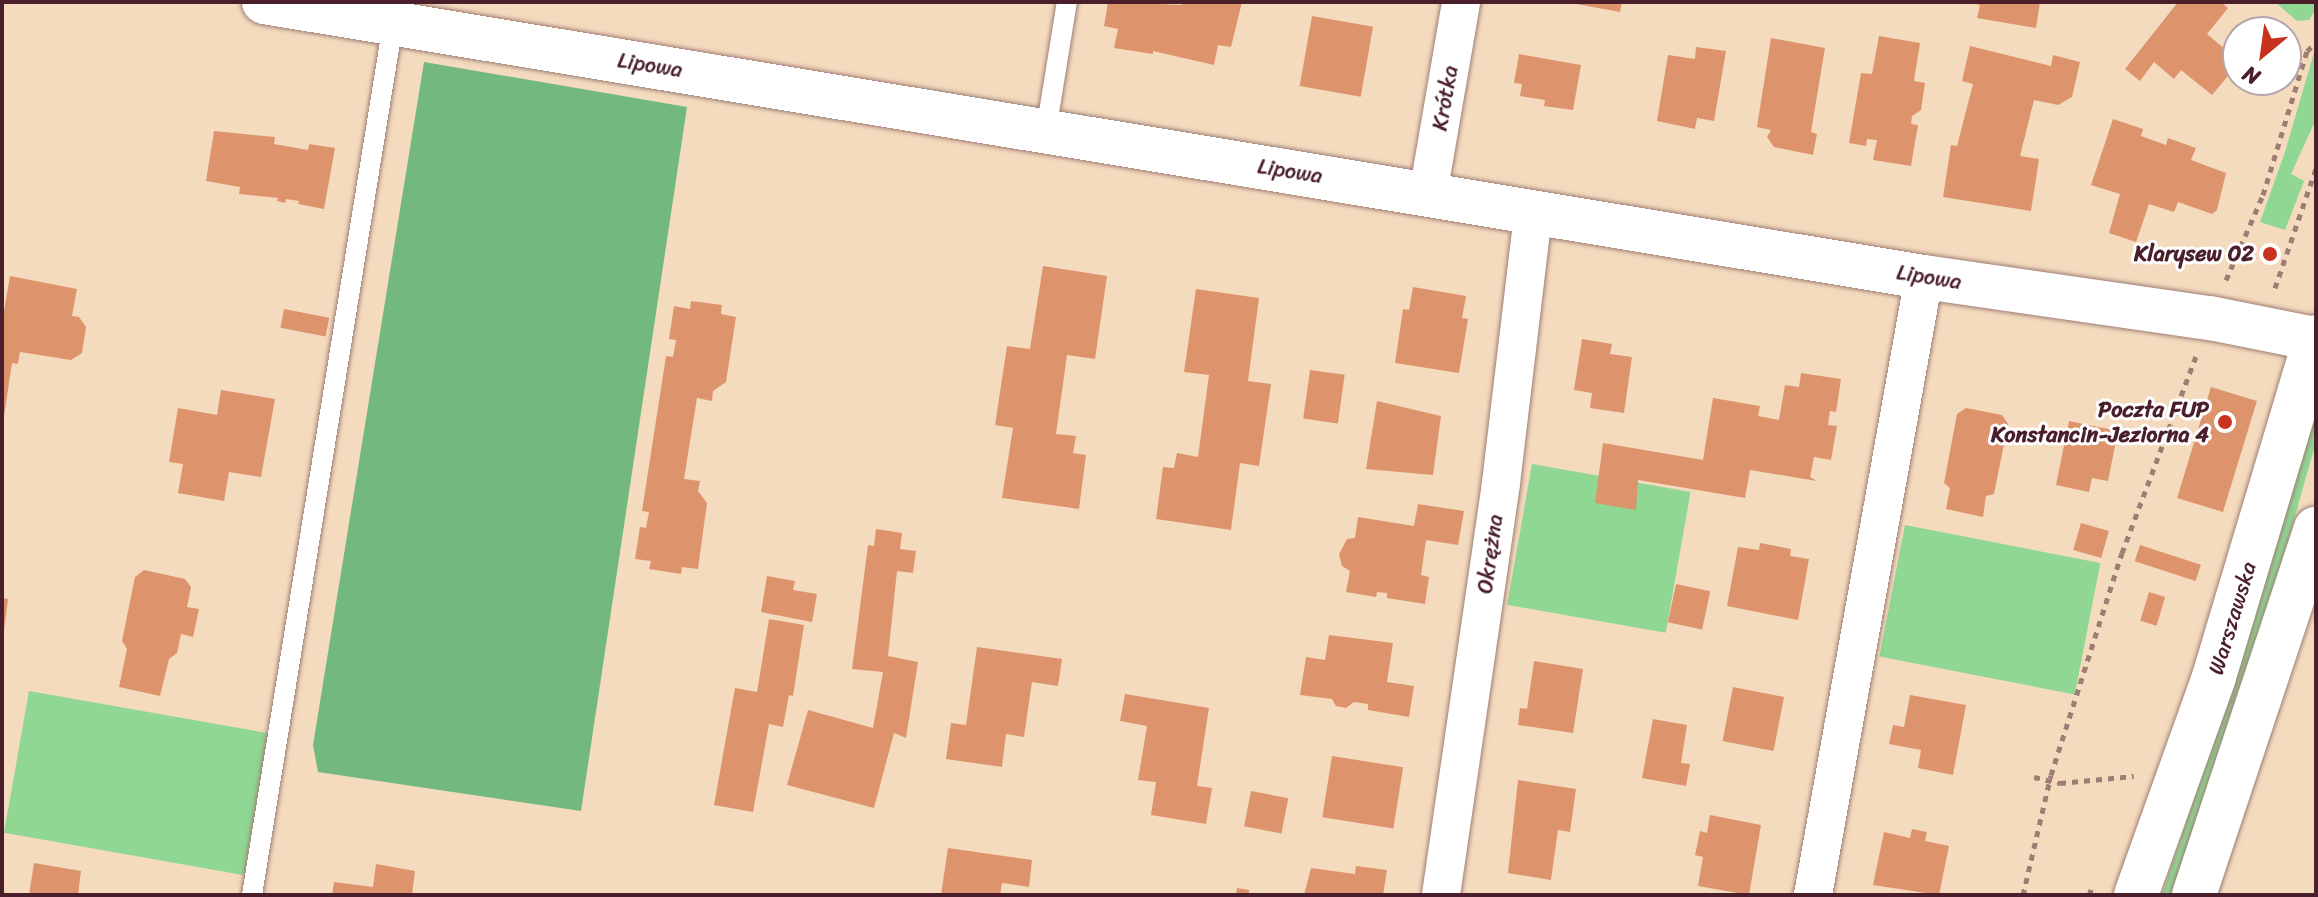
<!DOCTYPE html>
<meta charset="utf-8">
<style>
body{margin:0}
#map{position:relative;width:2318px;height:897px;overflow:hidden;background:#f4dbbe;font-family:Sriracha,sans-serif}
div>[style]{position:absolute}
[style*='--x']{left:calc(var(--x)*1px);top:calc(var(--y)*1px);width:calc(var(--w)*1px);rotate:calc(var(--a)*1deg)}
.green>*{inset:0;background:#8fd793;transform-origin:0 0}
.forest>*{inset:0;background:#73b87d}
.building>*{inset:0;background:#dd946d;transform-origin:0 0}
.path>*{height:5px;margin-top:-2.5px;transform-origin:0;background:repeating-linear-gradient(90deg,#9f7d74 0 6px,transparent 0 12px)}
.roads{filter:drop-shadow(0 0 2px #9f7d74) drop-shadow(0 0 2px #9f7d74)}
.service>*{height:20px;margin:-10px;padding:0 10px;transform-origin:10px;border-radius:10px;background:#fff}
.minor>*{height:38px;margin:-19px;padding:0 19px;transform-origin:19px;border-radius:19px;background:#fff}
.tertiary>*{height:44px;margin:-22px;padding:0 22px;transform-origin:22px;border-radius:22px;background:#fff}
.secondary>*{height:44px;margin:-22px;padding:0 22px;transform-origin:22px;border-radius:22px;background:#fff}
.dots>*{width:22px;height:22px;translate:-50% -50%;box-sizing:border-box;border:4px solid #fff;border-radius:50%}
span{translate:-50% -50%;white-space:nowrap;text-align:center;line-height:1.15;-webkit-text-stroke:6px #fff;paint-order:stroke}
.street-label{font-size:22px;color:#4a1f2b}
.poi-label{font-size:22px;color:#4a1f2b;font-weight:700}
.right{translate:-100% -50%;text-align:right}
.frame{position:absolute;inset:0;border:4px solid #4a1f2b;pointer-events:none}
.north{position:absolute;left:2222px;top:16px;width:80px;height:80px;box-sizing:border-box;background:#fff;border:2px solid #b7a5aa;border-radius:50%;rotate:209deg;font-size:22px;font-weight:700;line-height:32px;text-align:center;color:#4a1f2b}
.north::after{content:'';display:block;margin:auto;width:28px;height:36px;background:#c8321e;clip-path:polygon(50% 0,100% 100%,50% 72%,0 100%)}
</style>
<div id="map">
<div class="green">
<div style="clip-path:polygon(2275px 2px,2316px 2px,2316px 9px,2309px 20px,2297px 21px)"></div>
<div style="clip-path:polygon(2315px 49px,2316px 119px,2291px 174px,2304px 181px,2285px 230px,2260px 222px,2285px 152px)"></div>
<div style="clip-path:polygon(2316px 402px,2316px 442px,2258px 647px,2173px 895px,2162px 895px,2246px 642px)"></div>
<div style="left:1532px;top:464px;width:161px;height:143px;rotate:10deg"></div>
<div style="left:1905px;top:525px;width:199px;height:134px;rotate:11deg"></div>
<div style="left:29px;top:691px;width:244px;height:144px;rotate:10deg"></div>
</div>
<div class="forest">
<div style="clip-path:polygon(424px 62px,687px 107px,581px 811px,318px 772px,313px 745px)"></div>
</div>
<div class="building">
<div style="clip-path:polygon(1108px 2px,1182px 5px,1182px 2px,1242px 2px,1231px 47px,1218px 45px,1214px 65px,1153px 51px,1153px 54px,1114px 48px,1118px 29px,1104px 26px)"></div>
<div style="clip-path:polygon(1565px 2px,1622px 2px,1620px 12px)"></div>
<div style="clip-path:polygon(1970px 2px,2040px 2px,2036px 28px,1977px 18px,1980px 5px)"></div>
<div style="clip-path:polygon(2178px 2px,2221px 2px,2228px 8px,2207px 34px,2238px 60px,2238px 64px,2212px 95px,2181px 70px,2174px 79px,2154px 62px,2140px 81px,2125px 69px)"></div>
<div style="left:1312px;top:16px;width:62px;height:71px;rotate:10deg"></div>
<div style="clip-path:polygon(1879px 36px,1920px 43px,1914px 81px,1925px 83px,1921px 110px,1912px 116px,1911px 124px,1918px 125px,1911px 166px,1873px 160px,1877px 140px,1867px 139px,1866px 146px,1849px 143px,1861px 73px,1872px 74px)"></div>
<div style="clip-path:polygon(1771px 38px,1825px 48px,1811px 132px,1817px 134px,1813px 155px,1774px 147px,1767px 137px,1771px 130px,1757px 127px)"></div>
<div style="clip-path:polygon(1970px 46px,2051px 66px,2053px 55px,2080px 62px,2072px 97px,2058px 105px,2034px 100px,2020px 156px,2039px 159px,2031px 211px,1943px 197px,1951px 145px,1957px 146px,1973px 84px,1962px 81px)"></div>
<div style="clip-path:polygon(1696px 47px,1726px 51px,1714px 121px,1697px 118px,1695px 129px,1657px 121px,1668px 55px,1695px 59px)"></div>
<div style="clip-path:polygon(1519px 54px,1581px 65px,1573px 110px,1544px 106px,1545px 100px,1520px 96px,1522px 84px,1514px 83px)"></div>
<div style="clip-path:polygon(2113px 119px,2143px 129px,2141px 136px,2166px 145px,2168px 138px,2196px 148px,2191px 160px,2226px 173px,2217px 210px,2212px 214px,2178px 202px,2174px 212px,2149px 204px,2136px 242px,2109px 233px,2120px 194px,2091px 185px)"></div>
<div style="clip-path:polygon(214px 131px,275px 137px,274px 144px,308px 150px,309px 144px,335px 148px,324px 209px,298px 204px,299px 201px,286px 199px,285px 203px,277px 201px,278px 198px,239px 194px,240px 187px,206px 181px)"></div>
<div style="clip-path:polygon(1043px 266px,1107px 276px,1095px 359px,1067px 355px,1056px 434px,1076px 436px,1073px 453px,1086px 455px,1079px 509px,1002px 498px,1013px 428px,995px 425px,1007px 346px,1030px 349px)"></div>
<div style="clip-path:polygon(10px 276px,77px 289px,72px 316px,79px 317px,86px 327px,82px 353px,71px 360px,20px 352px,18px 364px,12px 363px,4px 416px,2px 323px)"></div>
<div style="clip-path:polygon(1413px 287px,1466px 296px,1462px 318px,1468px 319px,1459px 373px,1395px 363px,1403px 309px,1409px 310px)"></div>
<div style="clip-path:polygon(1196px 289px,1259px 298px,1248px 381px,1271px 384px,1259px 466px,1240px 463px,1231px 530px,1156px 519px,1163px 467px,1174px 468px,1177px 453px,1198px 457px,1209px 375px,1184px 372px)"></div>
<div style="clip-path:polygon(691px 301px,722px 305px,721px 314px,736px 317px,726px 382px,713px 391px,712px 401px,697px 398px,684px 479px,700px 481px,698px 491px,707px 503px,698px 569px,682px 567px,681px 574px,649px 569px,651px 561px,635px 559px,640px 527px,646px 528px,649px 512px,642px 511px,666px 356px,673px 357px,676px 340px,669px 339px,674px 306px,690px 309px)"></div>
<div style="left:284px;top:309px;width:46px;height:19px;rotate:11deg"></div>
<div style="clip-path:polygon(1582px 339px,1612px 344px,1610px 354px,1632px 357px,1624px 413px,1590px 408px,1592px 393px,1574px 390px)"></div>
<div style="left:1310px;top:370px;width:35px;height:49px;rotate:8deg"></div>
<div style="clip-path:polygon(1801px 373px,1841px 379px,1836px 412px,1830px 411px,1828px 425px,1837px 426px,1831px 460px,1814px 457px,1810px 477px,1817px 481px,1750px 470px,1745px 498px,1638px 480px,1636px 510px,1595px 503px,1603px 443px,1703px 460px,1713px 398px,1760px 406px,1758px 416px,1779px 420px,1785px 385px,1799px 387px)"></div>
<div style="left:2211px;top:387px;width:48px;height:116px;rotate:17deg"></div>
<div style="clip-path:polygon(221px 390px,275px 399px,261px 477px,229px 472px,224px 501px,178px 493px,183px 464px,169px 462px,178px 408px,217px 415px)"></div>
<div style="clip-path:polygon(1377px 401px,1441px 416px,1433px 475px,1366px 469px)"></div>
<div style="clip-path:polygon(1966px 408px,2002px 415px,2008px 424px,1994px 494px,1986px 496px,1983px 517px,1946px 509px,1950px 488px,1944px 483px,1957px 414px)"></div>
<div style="clip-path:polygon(2069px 421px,2118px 431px,2108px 481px,2092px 478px,2089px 492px,2056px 485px)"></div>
<div style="clip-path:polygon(1418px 504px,1464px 511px,1458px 545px,1426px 540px,1421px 575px,1429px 577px,1425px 604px,1387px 598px,1387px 593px,1377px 592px,1376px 597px,1346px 592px,1350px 571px,1342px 566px,1339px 554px,1347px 539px,1355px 538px,1358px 517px,1414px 526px)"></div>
<div style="left:2081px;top:523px;width:29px;height:28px;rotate:16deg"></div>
<div style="clip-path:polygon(876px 529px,902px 533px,900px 549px,916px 551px,913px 573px,897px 571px,888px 656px,918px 662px,906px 738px,894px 733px,874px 808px,787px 785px,808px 710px,873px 728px,883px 672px,852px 669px,868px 545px,874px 546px)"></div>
<div style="clip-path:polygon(1760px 543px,1791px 549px,1790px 556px,1809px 559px,1798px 620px,1727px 606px,1738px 547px,1759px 550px)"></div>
<div style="left:2140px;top:545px;width:64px;height:17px;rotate:18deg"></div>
<div style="clip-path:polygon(144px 570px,185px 579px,191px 587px,187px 607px,199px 609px,193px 637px,181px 634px,177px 653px,169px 659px,160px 696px,119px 687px,127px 649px,122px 641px,135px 577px)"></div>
<div style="clip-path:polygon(767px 576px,795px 581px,793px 590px,817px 594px,812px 622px,761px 612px)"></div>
<div style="left:1676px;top:584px;width:35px;height:39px;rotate:12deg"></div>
<div style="left:2149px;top:592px;width:17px;height:30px;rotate:17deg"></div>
<div style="clip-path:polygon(2px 598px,8px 599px,4px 630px,2px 629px)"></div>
<div style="clip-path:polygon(769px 619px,804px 625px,793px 696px,789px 695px,783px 727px,769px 724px,753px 812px,714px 805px,735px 688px,757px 692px)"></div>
<div style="clip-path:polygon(1329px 635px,1393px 643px,1387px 682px,1414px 686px,1409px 717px,1368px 710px,1368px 704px,1354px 702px,1346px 708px,1336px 706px,1332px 699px,1300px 695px,1306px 657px,1325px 660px)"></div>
<div style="clip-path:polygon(977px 647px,1062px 659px,1058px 686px,1032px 682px,1024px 737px,1006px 734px,1002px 767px,946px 759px,951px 723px,966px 725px)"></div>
<div style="clip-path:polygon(1534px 661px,1583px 669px,1573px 733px,1518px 725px,1520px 708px,1527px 709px)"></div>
<div style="left:1733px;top:687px;width:52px;height:55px;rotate:11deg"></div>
<div style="clip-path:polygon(1125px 694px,1209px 708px,1197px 786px,1212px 788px,1206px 824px,1151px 815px,1156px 782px,1138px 780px,1147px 726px,1120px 721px)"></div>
<div style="clip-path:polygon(1910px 695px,1966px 705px,1953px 775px,1918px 768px,1921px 750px,1889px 744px,1893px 725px,1904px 727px)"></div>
<div style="clip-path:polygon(1653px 719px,1687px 725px,1681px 763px,1690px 764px,1686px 786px,1642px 778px)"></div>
<div style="left:1332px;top:756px;width:72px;height:62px;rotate:9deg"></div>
<div style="clip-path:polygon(1518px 780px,1576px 789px,1570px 832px,1558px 830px,1551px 880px,1508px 873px)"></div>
<div style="left:1251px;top:791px;width:38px;height:36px;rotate:11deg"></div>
<div style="clip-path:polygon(1710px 815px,1761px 825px,1749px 895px,1698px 886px,1703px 857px,1695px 855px,1700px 831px,1707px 833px)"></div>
<div style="clip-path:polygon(1912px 829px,1927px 832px,1925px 841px,1949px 846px,1939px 895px,1873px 885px,1884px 832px,1910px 838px)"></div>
<div style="clip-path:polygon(948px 848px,1032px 860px,1029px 887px,1002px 883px,1000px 895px,941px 895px)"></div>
<div style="clip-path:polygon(34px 863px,81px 871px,78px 895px,29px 895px)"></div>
<div style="clip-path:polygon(376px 864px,415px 871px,412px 895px,332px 895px,334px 882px,373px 887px)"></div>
<div style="clip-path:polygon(1356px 866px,1387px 870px,1383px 895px,1304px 895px,1311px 868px,1355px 874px)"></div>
<div style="clip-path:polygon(1237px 888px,1249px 890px,1249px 895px,1236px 895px)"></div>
</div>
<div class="path">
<div style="--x:2226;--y:280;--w:93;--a:-66.5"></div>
<div style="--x:2263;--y:195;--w:151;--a:-73"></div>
<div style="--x:2307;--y:51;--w:12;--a:-42"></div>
<div style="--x:2275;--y:288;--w:127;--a:-71.1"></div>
<div style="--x:2034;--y:777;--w:27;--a:13"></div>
<div style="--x:2060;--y:783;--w:74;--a:-5.4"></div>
<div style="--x:2023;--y:895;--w:123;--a:-76.9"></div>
<div style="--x:2051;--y:775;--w:233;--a:-72.3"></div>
<div style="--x:2122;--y:553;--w:210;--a:-69.4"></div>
<div style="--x:2089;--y:895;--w:11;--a:-68"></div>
</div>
<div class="roads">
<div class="service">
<div style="--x:1046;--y:131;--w:131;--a:-80.8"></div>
<div style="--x:252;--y:895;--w:883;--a:-80.81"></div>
</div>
<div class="minor">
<div style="--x:1428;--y:194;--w:195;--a:-80.2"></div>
<div style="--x:1441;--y:895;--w:416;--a:-81.7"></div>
<div style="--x:1501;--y:483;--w:272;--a:-83.2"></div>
<div style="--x:1813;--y:895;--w:628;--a:-79.82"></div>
</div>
<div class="tertiary">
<div style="--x:264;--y:2;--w:1683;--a:9.41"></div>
<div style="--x:1924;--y:277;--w:289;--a:8.2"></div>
<div style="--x:2210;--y:318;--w:107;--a:11.3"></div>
</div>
<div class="secondary">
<div style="--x:2136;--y:895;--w:228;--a:-70.3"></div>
<div style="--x:2213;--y:680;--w:358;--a:-73.3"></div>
<div style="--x:2194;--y:895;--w:386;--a:-71.6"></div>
</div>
</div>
<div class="dots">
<div style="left:2270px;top:254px;background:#c8321e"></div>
<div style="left:2225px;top:422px;background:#c8321e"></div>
</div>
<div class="street-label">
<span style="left:650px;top:65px;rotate:9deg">Lipowa</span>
<span style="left:1445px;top:98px;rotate:-80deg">Krótka</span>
<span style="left:1290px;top:171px;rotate:9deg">Lipowa</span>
<span style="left:1929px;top:277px;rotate:9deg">Lipowa</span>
<span style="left:1490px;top:554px;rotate:-82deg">Okrężna</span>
<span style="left:2232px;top:618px;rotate:-73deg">Warszawska</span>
</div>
<div class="poi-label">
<span class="right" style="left:2254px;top:254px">Klarysew 02</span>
<span class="right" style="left:2209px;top:422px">Poczta FUP<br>Konstancin-Jeziorna 4</span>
</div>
<div class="frame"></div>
<div class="north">N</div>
</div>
